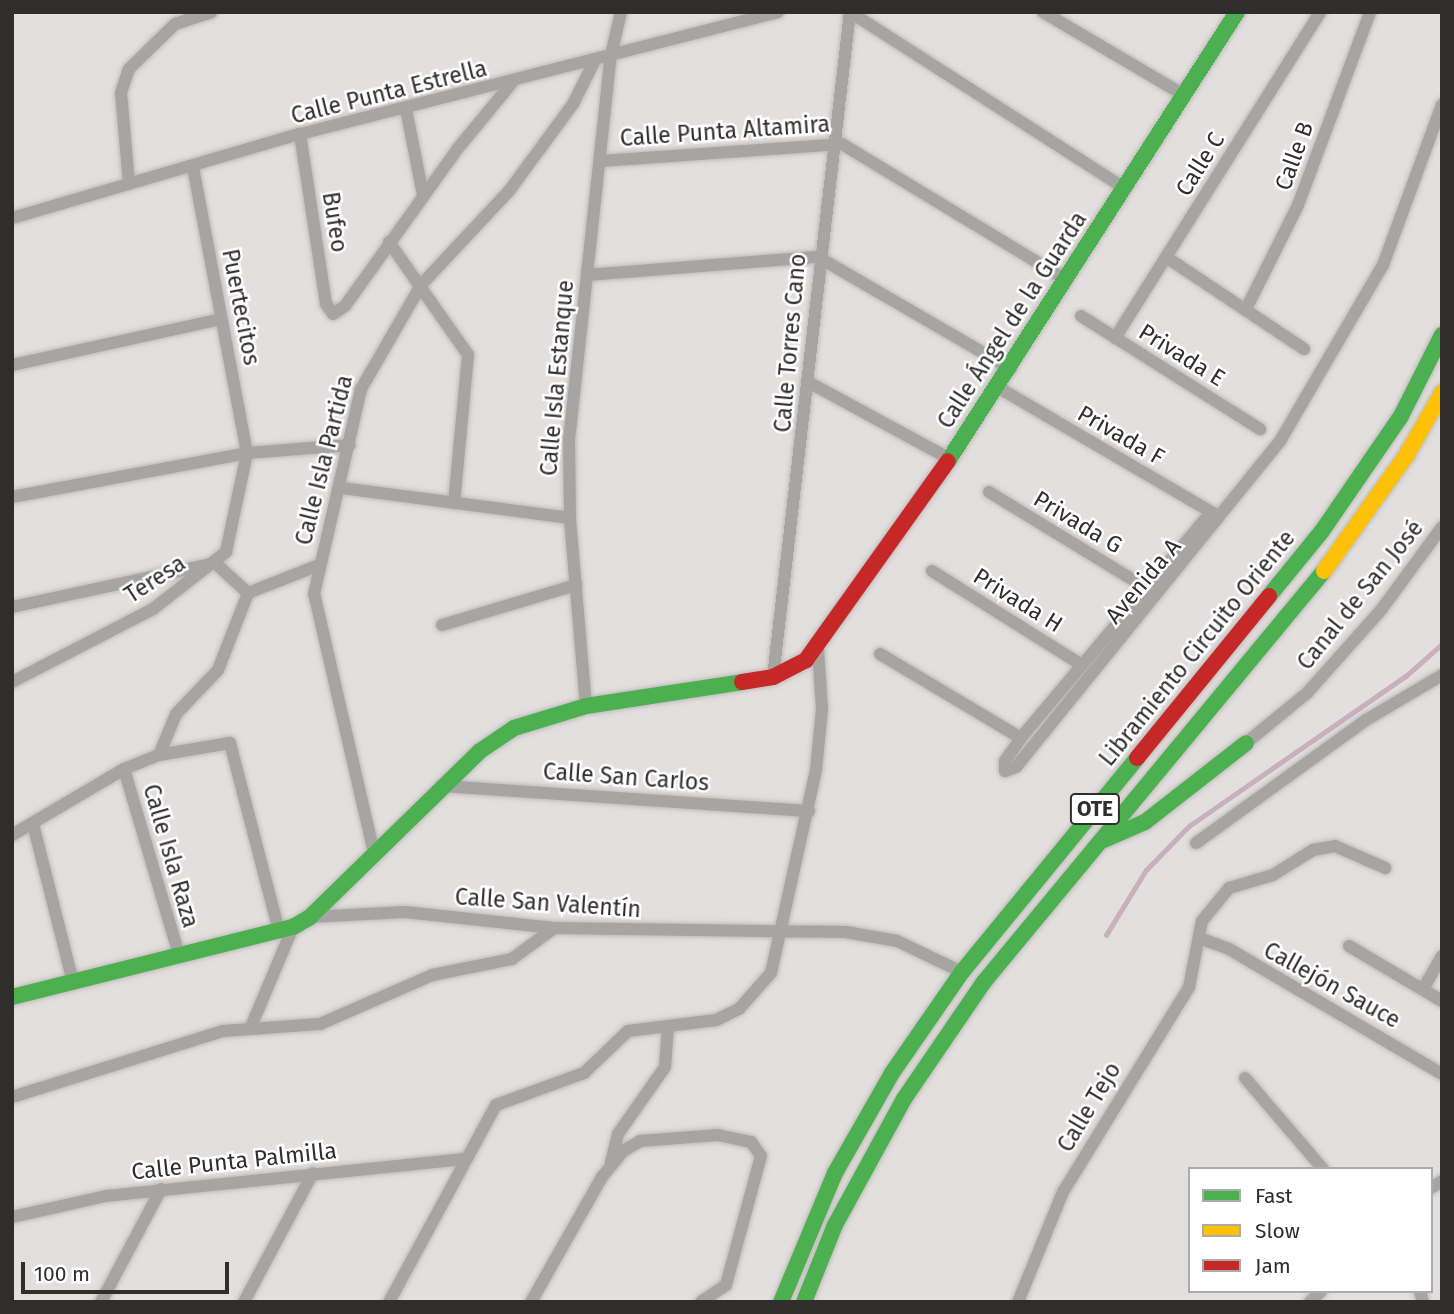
<!DOCTYPE html>
<meta charset="utf-8">
<style>
body{margin:0}
#map{position:relative;width:1454px;height:1314px;overflow:hidden;background:#e3dfde;font-family:"Fira Sans",sans-serif}
div>[style]{position:absolute}
[style*='--x']{left:calc(var(--x)*1px);top:calc(var(--y)*1px);width:calc(var(--w)*1px);rotate:calc(var(--a)*1deg)}
.stream>*{height:4.5px;margin:-2.25px;padding:0 2.25px;transform-origin:2.25px;border-radius:2.25px;background:#c9b0be}
.roads{filter:drop-shadow(0 0 2px #bebcbb) drop-shadow(0 0 2px #bebcbb)}
.street>*{height:12px;margin:-6px;padding:0 6px;transform-origin:6px;border-radius:6px;background:#a7a5a4}
.fast>*{height:16px;margin:-8px;padding:0 8px;transform-origin:8px;border-radius:8px;background:#4caf50}
.slow>*{height:16px;margin:-8px;padding:0 8px;transform-origin:8px;border-radius:8px;background:#ffc107}
.jam>*{height:16px;margin:-8px;padding:0 8px;transform-origin:8px;border-radius:8px;background:#c62828}
span{translate:-50% -50%;white-space:nowrap;text-align:center;line-height:1.15;-webkit-text-stroke:5px #fff;paint-order:stroke}
.shield-label span{padding:2px 5px;background:#fff;border:2px solid;border-radius:5px;-webkit-text-stroke-width:0}
.shield-label{font-size:21px;color:#302e2d;font-weight:700}
.street-label{font-size:23px;color:#302e2d}
.frame{position:absolute;inset:0;border:14px solid #302e2d;pointer-events:none}
.legend{position:absolute;left:1188px;top:1167px;width:245px;height:126px;box-sizing:border-box;background:#fff;border:2px solid #acabab;margin:0;padding:9px 12px;list-style:none;font-size:21px;color:#302e2d}
.legend li{display:flex;align-items:center;gap:14px;height:35px}
.legend b{width:35px;border:2px solid #acabab}
.scale{position:absolute;left:21px;top:1262px;width:208px;height:32px;box-sizing:border-box;border:4px solid #302e2d;border-top:0;padding-left:9px;font-size:21px;line-height:24px;white-space:nowrap;color:#302e2d;-webkit-text-stroke:5px #fff;paint-order:stroke}
</style>
<div id="map">
<div class="stream">
<div style="--x:1106;--y:935;--w:76;--a:-58.4"></div>
<div style="--x:1146;--y:870;--w:62;--a:-45.7"></div>
<div style="--x:1189;--y:826;--w:264;--a:-34.7"></div>
<div style="--x:1406;--y:676;--w:48;--a:-41.6"></div>
</div>
<div class="roads">
<div class="street">
<div style="--x:850;--y:12;--w:324;--a:32.7"></div>
<div style="--x:1043;--y:12;--w:164;--a:30.5"></div>
<div style="--x:406;--y:109;--w:88;--a:78.8"></div>
<div style="--x:300;--y:134;--w:172;--a:81.3"></div>
<div style="--x:326;--y:304;--w:12;--a:55"></div>
<div style="--x:333;--y:314;--w:14;--a:-34"></div>
<div style="--x:345;--y:306;--w:196;--a:-54.4"></div>
<div style="--x:459;--y:147;--w:82;--a:-50.5"></div>
<div style="--x:600;--y:161;--w:243;--a:-4"></div>
<div style="--x:842;--y:144;--w:263;--a:31.2"></div>
<div style="--x:129;--y:184;--w:91;--a:-95"></div>
<div style="--x:121;--y:93;--w:25;--a:-72"></div>
<div style="--x:129;--y:69;--w:64;--a:-44.4"></div>
<div style="--x:175;--y:24;--w:38;--a:-18"></div>
<div style="--x:12;--y:218;--w:300;--a:-16.3"></div>
<div style="--x:300;--y:134;--w:493;--a:-14.3"></div>
<div style="--x:389;--y:242;--w:138;--a:55"></div>
<div style="--x:468;--y:355;--w:148;--a:95.4"></div>
<div style="--x:1166;--y:257;--w:166;--a:33.7"></div>
<div style="--x:587;--y:275;--w:232;--a:-4.5"></div>
<div style="--x:818;--y:257;--w:223;--a:30.1"></div>
<div style="--x:1246;--y:309;--w:116;--a:-63.4"></div>
<div style="--x:1298;--y:205;--w:206;--a:-69.5"></div>
<div style="--x:1081;--y:316;--w:212;--a:32.3"></div>
<div style="--x:1115;--y:338;--w:385;--a:-57.8"></div>
<div style="--x:12;--y:365;--w:214;--a:-12.4"></div>
<div style="--x:810;--y:383;--w:159;--a:28.5"></div>
<div style="--x:999;--y:388;--w:251;--a:30.3"></div>
<div style="--x:342;--y:488;--w:230;--a:7.5"></div>
<div style="--x:989;--y:492;--w:184;--a:31.4"></div>
<div style="--x:12;--y:497;--w:239;--a:-10.6"></div>
<div style="--x:247;--y:453;--w:103;--a:-4.4"></div>
<div style="--x:1211;--y:512;--w:295;--a:130.1"></div>
<div style="--x:1021;--y:738;--w:28;--a:125"></div>
<div style="--x:1005;--y:761;--w:10;--a:90"></div>
<div style="--x:1005;--y:771;--w:12;--a:-20"></div>
<div style="--x:1016;--y:767;--w:419;--a:-51"></div>
<div style="--x:1280;--y:441;--w:204;--a:-59.7"></div>
<div style="--x:1383;--y:265;--w:171;--a:-69.8"></div>
<div style="--x:932;--y:571;--w:177;--a:32.1"></div>
<div style="--x:248;--y:593;--w:76;--a:-21.5"></div>
<div style="--x:12;--y:607;--w:208;--a:-12.2"></div>
<div style="--x:215;--y:563;--w:45;--a:42.3"></div>
<div style="--x:442;--y:625;--w:140;--a:-16.6"></div>
<div style="--x:880;--y:654;--w:164;--a:30.8"></div>
<div style="--x:773;--y:677;--w:669;--a:-83.4"></div>
<div style="--x:12;--y:682;--w:159;--a:-27.4"></div>
<div style="--x:153;--y:609;--w:93;--a:-38"></div>
<div style="--x:226;--y:552;--w:101;--a:-78"></div>
<div style="--x:247;--y:453;--w:290;--a:-100.7"></div>
<div style="--x:586;--y:706;--w:189;--a:-94.9"></div>
<div style="--x:570;--y:518;--w:78;--a:-90.7"></div>
<div style="--x:569;--y:440;--w:387;--a:-83.8"></div>
<div style="--x:611;--y:55;--w:44;--a:-76.9"></div>
<div style="--x:1246;--y:743;--w:79;--a:-39.3"></div>
<div style="--x:1307;--y:693;--w:111;--a:-48.3"></div>
<div style="--x:1381;--y:610;--w:103;--a:-53.7"></div>
<div style="--x:159;--y:755;--w:44;--a:-67.5"></div>
<div style="--x:176;--y:714;--w:61;--a:-46.3"></div>
<div style="--x:218;--y:670;--w:83;--a:-68.7"></div>
<div style="--x:124;--y:769;--w:194;--a:73.5"></div>
<div style="--x:441;--y:786;--w:369;--a:3.9"></div>
<div style="--x:33;--y:824;--w:163;--a:75.8"></div>
<div style="--x:12;--y:835;--w:130;--a:-30.5"></div>
<div style="--x:124;--y:769;--w:38;--a:-22"></div>
<div style="--x:159;--y:755;--w:72;--a:-9.6"></div>
<div style="--x:230;--y:743;--w:194;--a:75.4"></div>
<div style="--x:1196;--y:843;--w:210;--a:-35.9"></div>
<div style="--x:1366;--y:720;--w:88;--a:-30.6"></div>
<div style="--x:374;--y:853;--w:266;--a:-103"></div>
<div style="--x:314;--y:594;--w:210;--a:-77.1"></div>
<div style="--x:361;--y:389;--w:120;--a:-60"></div>
<div style="--x:421;--y:285;--w:129;--a:-46.9"></div>
<div style="--x:509;--y:191;--w:108;--a:-53.7"></div>
<div style="--x:573;--y:104;--w:47;--a:-63.4"></div>
<div style="--x:310;--y:917;--w:95;--a:-3"></div>
<div style="--x:405;--y:912;--w:150;--a:6.1"></div>
<div style="--x:554;--y:928;--w:292;--a:0.8"></div>
<div style="--x:846;--y:932;--w:52;--a:10"></div>
<div style="--x:897;--y:941;--w:72;--a:25.5"></div>
<div style="--x:1199;--y:938;--w:32;--a:20"></div>
<div style="--x:1229;--y:949;--w:247;--a:30.4"></div>
<div style="--x:1349;--y:946;--w:108;--a:30.6"></div>
<div style="--x:1423;--y:989;--w:38;--a:-60"></div>
<div style="--x:250;--y:1029;--w:111;--a:-67.1"></div>
<div style="--x:1245;--y:1078;--w:120;--a:49.4"></div>
<div style="--x:12;--y:1097;--w:221;--a:-17.4"></div>
<div style="--x:223;--y:1031;--w:97;--a:-4.1"></div>
<div style="--x:320;--y:1024;--w:122;--a:-23.6"></div>
<div style="--x:432;--y:975;--w:82;--a:-11.3"></div>
<div style="--x:512;--y:959;--w:52;--a:-36.4"></div>
<div style="--x:611;--y:1162;--w:29;--a:-76"></div>
<div style="--x:618;--y:1134;--w:82;--a:-55"></div>
<div style="--x:665;--y:1067;--w:41;--a:-85.8"></div>
<div style="--x:1431;--y:1188;--w:13;--a:-32"></div>
<div style="--x:12;--y:1217;--w:96;--a:-12.6"></div>
<div style="--x:106;--y:1196;--w:359;--a:-5.9"></div>
<div style="--x:1420;--y:1291;--w:11;--a:75"></div>
<div style="--x:101;--y:1302;--w:128;--a:-62"></div>
<div style="--x:244;--y:1302;--w:146;--a:-61.9"></div>
<div style="--x:389;--y:1302;--w:224;--a:-61.5"></div>
<div style="--x:496;--y:1105;--w:94;--a:-20"></div>
<div style="--x:584;--y:1073;--w:61;--a:-43.7"></div>
<div style="--x:628;--y:1031;--w:89;--a:-7.1"></div>
<div style="--x:716;--y:1020;--w:25;--a:-26"></div>
<div style="--x:739;--y:1009;--w:48;--a:-48.4"></div>
<div style="--x:771;--y:973;--w:208;--a:-77.5"></div>
<div style="--x:816;--y:770;--w:61;--a:-84.4"></div>
<div style="--x:822;--y:709;--w:61;--a:-93.8"></div>
<div style="--x:531;--y:1302;--w:144;--a:-60.4"></div>
<div style="--x:602;--y:1177;--w:33;--a:-51"></div>
<div style="--x:623;--y:1151;--w:20;--a:-30"></div>
<div style="--x:640;--y:1141;--w:78;--a:-4.4"></div>
<div style="--x:718;--y:1135;--w:34;--a:12"></div>
<div style="--x:751;--y:1142;--w:17;--a:54"></div>
<div style="--x:761;--y:1156;--w:134;--a:105.2"></div>
<div style="--x:726;--y:1285;--w:30;--a:146"></div>
<div style="--x:1018;--y:1302;--w:119;--a:-67.8"></div>
<div style="--x:1063;--y:1192;--w:241;--a:-58.4"></div>
<div style="--x:1189;--y:987;--w:67;--a:-78.9"></div>
<div style="--x:1202;--y:921;--w:43;--a:-50.7"></div>
<div style="--x:1229;--y:888;--w:46;--a:-16.5"></div>
<div style="--x:1273;--y:875;--w:47;--a:-32"></div>
<div style="--x:1313;--y:850;--w:22;--a:-10"></div>
<div style="--x:1335;--y:846;--w:55;--a:23.7"></div>
<div style="--x:1310;--y:1302;--w:16;--a:-45"></div>
</div>
<div class="fast">
<div style="--x:948;--y:461;--w:534;--a:-57.23"></div>
<div style="--x:1269;--y:596;--w:84;--a:-50.8"></div>
<div style="--x:1322;--y:531;--w:140;--a:-55.5"></div>
<div style="--x:1401;--y:416;--w:91;--a:-63.2"></div>
<div style="--x:1104;--y:840;--w:45;--a:-23.7"></div>
<div style="--x:1145;--y:822;--w:128;--a:-38"></div>
<div style="--x:12;--y:997;--w:290;--a:-14"></div>
<div style="--x:293;--y:927;--w:20;--a:-30"></div>
<div style="--x:310;--y:917;--w:238;--a:-44.3"></div>
<div style="--x:480;--y:751;--w:41;--a:-34.1"></div>
<div style="--x:514;--y:728;--w:75;--a:-17"></div>
<div style="--x:586;--y:706;--w:158;--a:-8.7"></div>
<div style="--x:781;--y:1302;--w:140;--a:-67.3"></div>
<div style="--x:835;--y:1173;--w:115;--a:-60.3"></div>
<div style="--x:892;--y:1073;--w:123;--a:-55.3"></div>
<div style="--x:962;--y:972;--w:276;--a:-50.7"></div>
<div style="--x:804;--y:1302;--w:83;--a:-68.1"></div>
<div style="--x:835;--y:1225;--w:144;--a:-61.3"></div>
<div style="--x:904;--y:1099;--w:140;--a:-55.7"></div>
<div style="--x:983;--y:983;--w:535;--a:-50.39"></div>
</div>
<div class="slow">
<div style="--x:1324;--y:571;--w:141;--a:-54.5"></div>
<div style="--x:1406;--y:456;--w:73;--a:-60.3"></div>
</div>
<div class="jam">
<div style="--x:742;--y:682;--w:31;--a:-9"></div>
<div style="--x:773;--y:677;--w:37;--a:-27"></div>
<div style="--x:806;--y:660;--w:244;--a:-54.5"></div>
<div style="--x:1137;--y:758;--w:209;--a:-50.8"></div>
</div>
</div>
<div class="shield-label">
<span style="left:1095px;top:809px">OTE</span>
</div>
<div class="street-label">
<span style="left:389px;top:92px;rotate:-14deg">Calle Punta Estrella</span>
<span style="left:725px;top:131px;rotate:-4deg">Calle Punta Altamira</span>
<span style="left:1294px;top:156px;rotate:-70deg">Calle B</span>
<span style="left:1200px;top:164px;rotate:-58deg">Calle C</span>
<span style="left:335px;top:222px;rotate:81deg">Bufeo</span>
<span style="left:241px;top:307px;rotate:79deg">Puertecitos</span>
<span style="left:1012px;top:320px;rotate:-57deg">Calle Ángel de la Guarda</span>
<span style="left:790px;top:343px;rotate:-85deg">Calle Torres Cano</span>
<span style="left:1182px;top:355px;rotate:32deg">Privada E</span>
<span style="left:557px;top:378px;rotate:-85deg">Calle Isla Estanque</span>
<span style="left:1121px;top:435px;rotate:30deg">Privada F</span>
<span style="left:324px;top:460px;rotate:-76deg">Calle Isla Partida</span>
<span style="left:1078px;top:522px;rotate:31deg">Privada G</span>
<span style="left:155px;top:579px;rotate:-33deg">Teresa</span>
<span style="left:1143px;top:581px;rotate:-50deg">Avenida A</span>
<span style="left:1360px;top:595px;rotate:-51deg">Canal de San José</span>
<span style="left:1018px;top:600px;rotate:32deg">Privada H</span>
<span style="left:1197px;top:648px;rotate:-51deg">Libramiento Circuito Oriente</span>
<span style="left:626px;top:777px;rotate:4deg">Calle San Carlos</span>
<span style="left:171px;top:856px;rotate:74deg">Calle Isla Raza</span>
<span style="left:548px;top:903px;rotate:4deg">Calle San Valentín</span>
<span style="left:1332px;top:985px;rotate:29deg">Callejón Sauce</span>
<span style="left:1089px;top:1107px;rotate:-59deg">Calle Tejo</span>
<span style="left:234px;top:1161px;rotate:-6deg">Calle Punta Palmilla</span>
</div>
<div class="frame"></div>
<ul class="legend">
<li><b style="height:9px;background:#4caf50"></b>Fast</li>
<li><b style="height:9px;background:#ffc107"></b>Slow</li>
<li><b style="height:9px;background:#c62828"></b>Jam</li>
</ul>
<div class="scale">100 m</div>
</div>
